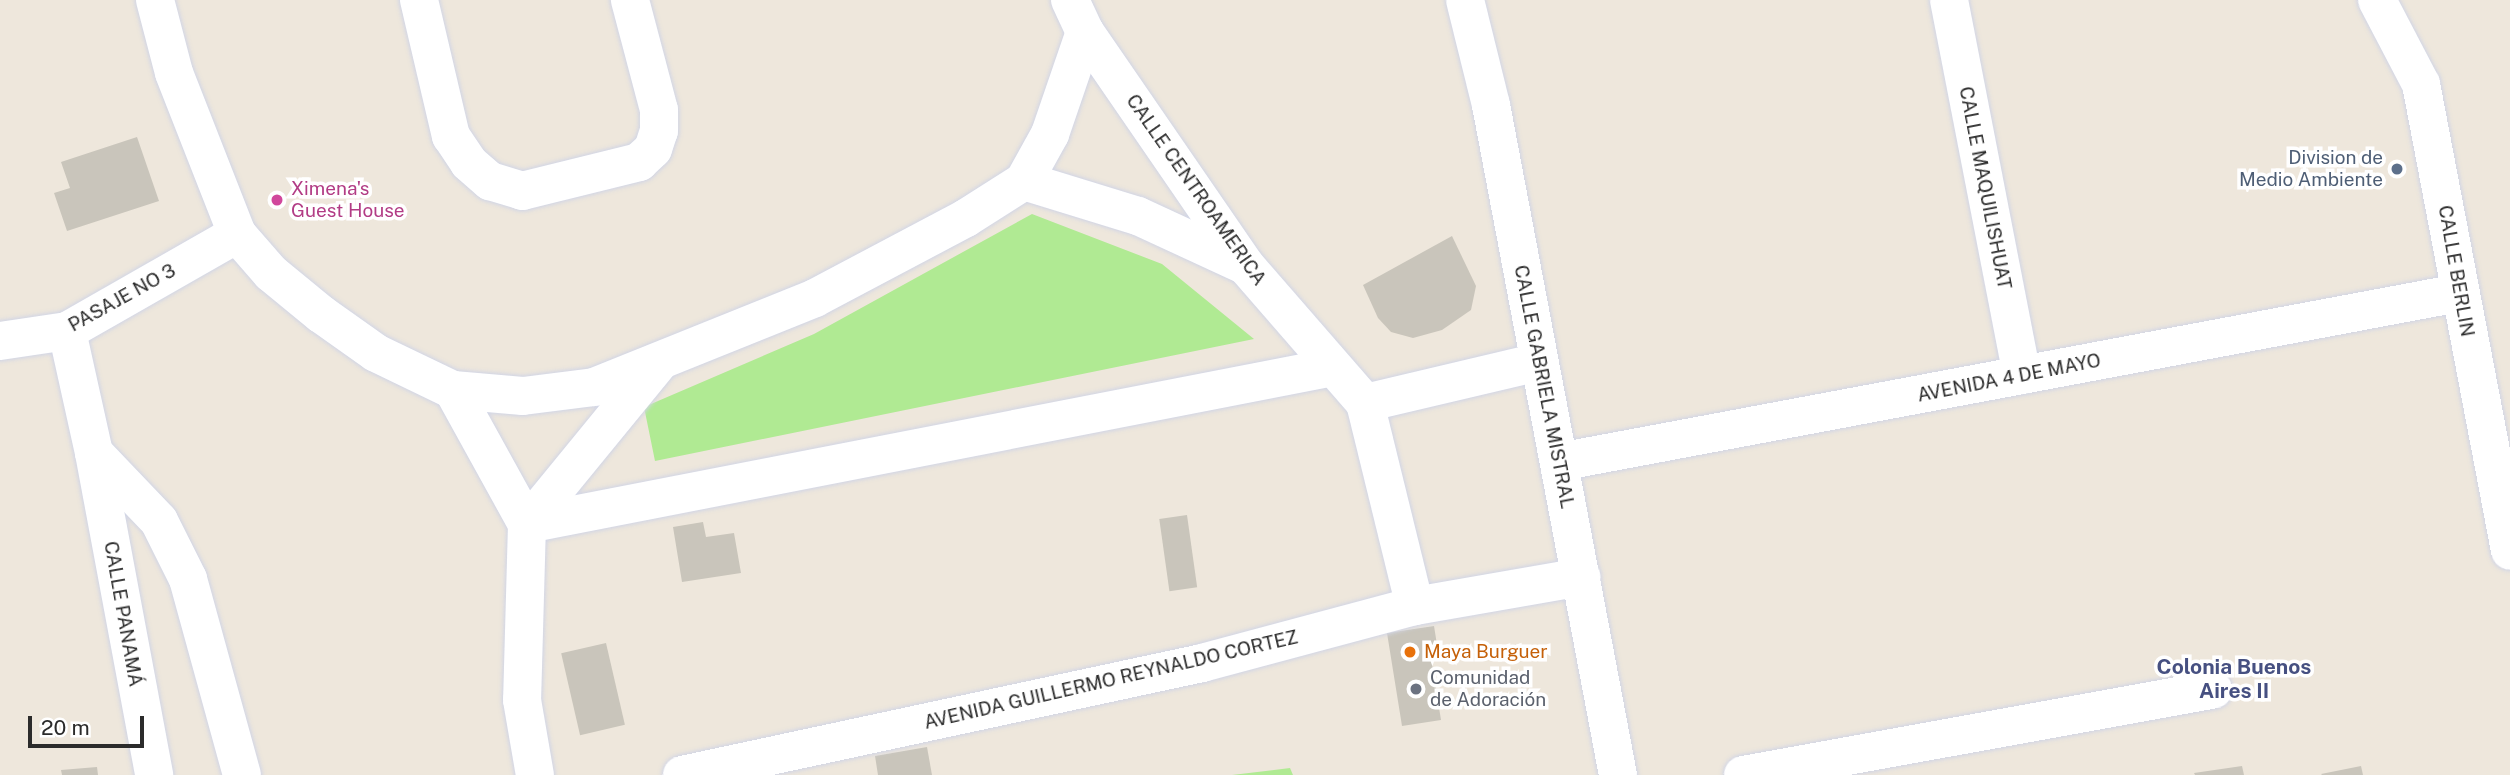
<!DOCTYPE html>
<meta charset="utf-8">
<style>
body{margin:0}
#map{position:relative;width:2510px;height:775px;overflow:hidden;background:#eee7dc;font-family:"Public Sans",sans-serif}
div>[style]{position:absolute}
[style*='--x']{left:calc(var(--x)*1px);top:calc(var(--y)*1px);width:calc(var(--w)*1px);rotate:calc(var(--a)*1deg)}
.green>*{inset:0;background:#b0ea93}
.building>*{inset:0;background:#c9c5bb;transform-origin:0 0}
.roads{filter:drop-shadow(0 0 2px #d1d5e5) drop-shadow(0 0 2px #d1d5e5)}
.minor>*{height:38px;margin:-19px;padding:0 19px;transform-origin:19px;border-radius:19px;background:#fff}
.dots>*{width:19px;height:19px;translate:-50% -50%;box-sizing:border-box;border:4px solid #fff;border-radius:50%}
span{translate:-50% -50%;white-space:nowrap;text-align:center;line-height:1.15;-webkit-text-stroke:7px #fff;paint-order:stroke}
.service-label{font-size:19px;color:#4e5e75}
.right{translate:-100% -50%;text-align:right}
.street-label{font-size:19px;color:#2b2b2b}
.hotel-label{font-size:19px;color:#b23c85}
.left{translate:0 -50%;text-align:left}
.food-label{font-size:19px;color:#c56008}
.worship-label{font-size:19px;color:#5b616d}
.neighbourhood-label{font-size:21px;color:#465081;font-weight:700}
.scale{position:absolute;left:28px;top:716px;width:116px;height:32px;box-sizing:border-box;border:4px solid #2b2b2b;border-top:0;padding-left:9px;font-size:21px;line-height:24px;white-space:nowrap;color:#2b2b2b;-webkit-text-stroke:5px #fff;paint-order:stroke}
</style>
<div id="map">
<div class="green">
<div style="clip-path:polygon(1032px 214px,1162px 264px,1254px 339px,655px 461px,644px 407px,814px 334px)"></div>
<div style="clip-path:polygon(1290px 768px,1293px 775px,1232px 775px)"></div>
</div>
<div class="building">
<div style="clip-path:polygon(137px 137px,159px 201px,67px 231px,54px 193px,70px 188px,61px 162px)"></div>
<div style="clip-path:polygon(1452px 236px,1476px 286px,1471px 310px,1442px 330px,1413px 338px,1391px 332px,1378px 318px,1363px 285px)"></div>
<div style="left:1187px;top:515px;width:73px;height:28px;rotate:82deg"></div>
<div style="clip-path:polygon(703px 522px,706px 537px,734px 533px,741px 573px,682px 582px,673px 527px)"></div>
<div style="clip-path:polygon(1434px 626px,1439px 657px,1431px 658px,1441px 720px,1402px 726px,1387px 633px)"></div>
<div style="left:606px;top:643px;width:84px;height:46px;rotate:77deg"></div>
<div style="clip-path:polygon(927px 747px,932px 775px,878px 775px,875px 756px)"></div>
<div style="clip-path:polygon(2242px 766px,2244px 775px,2195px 775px,2194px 773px)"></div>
<div style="clip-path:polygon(2361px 766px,2363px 775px,2322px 775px,2321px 774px)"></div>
<div style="clip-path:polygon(97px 767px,98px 775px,62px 775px,61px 770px)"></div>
</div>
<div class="roads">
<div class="minor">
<div style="--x:155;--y:0;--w:75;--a:75.4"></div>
<div style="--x:174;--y:73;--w:173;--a:68.6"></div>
<div style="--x:237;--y:234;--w:52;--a:48.9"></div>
<div style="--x:271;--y:273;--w:65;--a:39.4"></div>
<div style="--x:321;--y:314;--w:67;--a:35.3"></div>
<div style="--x:376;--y:353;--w:85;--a:25.7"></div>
<div style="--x:453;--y:390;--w:153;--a:61.1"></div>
<div style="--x:527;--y:524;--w:176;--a:91.6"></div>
<div style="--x:522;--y:700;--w:76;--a:80.2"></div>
<div style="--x:419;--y:0;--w:140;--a:76.8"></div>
<div style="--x:451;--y:136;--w:32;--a:56"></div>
<div style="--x:469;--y:163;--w:28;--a:41"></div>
<div style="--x:490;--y:181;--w:34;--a:17"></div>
<div style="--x:522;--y:191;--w:121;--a:-13.9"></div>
<div style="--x:639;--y:162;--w:19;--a:-43"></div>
<div style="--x:653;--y:149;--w:19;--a:-72"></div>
<div style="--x:659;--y:131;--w:21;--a:-90"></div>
<div style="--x:659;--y:110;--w:114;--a:-104.8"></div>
<div style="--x:1070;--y:0;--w:35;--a:65"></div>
<div style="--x:1085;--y:32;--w:284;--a:55.5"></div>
<div style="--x:1246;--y:266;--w:181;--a:49"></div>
<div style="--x:1365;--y:403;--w:209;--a:76.2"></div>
<div style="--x:1465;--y:0;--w:108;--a:76.1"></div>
<div style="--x:1491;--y:105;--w:682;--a:79.27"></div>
<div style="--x:1949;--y:0;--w:382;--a:79"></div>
<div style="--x:2377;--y:0;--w:95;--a:62.4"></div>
<div style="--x:2421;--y:84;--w:475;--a:79.2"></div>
<div style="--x:1024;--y:181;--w:119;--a:17.1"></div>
<div style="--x:1138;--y:216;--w:117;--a:24.8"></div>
<div style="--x:67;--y:331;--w:125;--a:77.5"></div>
<div style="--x:94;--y:453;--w:328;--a:79.4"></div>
<div style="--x:0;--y:341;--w:68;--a:-8.5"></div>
<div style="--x:67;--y:331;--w:196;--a:-29.7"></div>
<div style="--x:453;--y:390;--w:70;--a:4.9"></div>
<div style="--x:523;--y:396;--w:72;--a:-7.2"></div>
<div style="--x:594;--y:387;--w:238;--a:-21.9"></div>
<div style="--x:815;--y:298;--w:171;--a:-27.9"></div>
<div style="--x:966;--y:218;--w:69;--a:-32.5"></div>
<div style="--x:1024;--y:181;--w:54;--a:-61"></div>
<div style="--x:1050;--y:134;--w:108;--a:-71.1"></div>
<div style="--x:1365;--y:403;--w:179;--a:-13.3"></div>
<div style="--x:94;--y:453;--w:94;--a:46.3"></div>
<div style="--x:159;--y:521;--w:65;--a:63.4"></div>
<div style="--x:188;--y:579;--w:203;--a:74.6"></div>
<div style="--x:1559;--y:462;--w:916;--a:-10.64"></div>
<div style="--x:527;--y:524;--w:821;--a:-11.02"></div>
<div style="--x:527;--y:524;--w:208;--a:-50.7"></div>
<div style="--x:682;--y:775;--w:532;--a:-12.15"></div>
<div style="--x:1202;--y:663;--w:220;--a:-15"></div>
<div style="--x:1415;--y:606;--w:169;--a:-9.9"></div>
<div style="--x:1743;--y:775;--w:478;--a:-10.3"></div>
</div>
</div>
<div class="dots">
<div style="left:2397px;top:169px;background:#5c6f8a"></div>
<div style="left:277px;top:200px;background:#d1479c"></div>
<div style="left:1410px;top:652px;background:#e8710a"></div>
<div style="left:1416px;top:689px;background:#6b7280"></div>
</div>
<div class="service-label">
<span class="right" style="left:2383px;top:169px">Division de<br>Medio Ambiente</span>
</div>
<div class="street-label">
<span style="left:1985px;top:188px;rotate:79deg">CALLE MAQUILISHUAT</span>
<span style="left:1196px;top:190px;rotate:55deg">CALLE CENTROAMERICA</span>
<span style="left:2456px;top:271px;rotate:80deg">CALLE BERLIN</span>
<span style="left:122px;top:298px;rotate:-29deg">PASAJE NO 3</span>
<span style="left:2009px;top:378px;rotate:-11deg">AVENIDA 4 DE MAYO</span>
<span style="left:1544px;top:387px;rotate:79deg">CALLE GABRIELA MISTRAL</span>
<span style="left:123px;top:614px;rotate:80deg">CALLE PANAMÁ</span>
<span style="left:1111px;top:680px;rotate:-13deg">AVENIDA GUILLERMO REYNALDO CORTEZ</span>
</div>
<div class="hotel-label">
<span class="left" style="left:291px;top:200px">Ximena's<br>Guest House</span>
</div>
<div class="food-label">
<span class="left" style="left:1424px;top:652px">Maya Burguer</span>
</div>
<div class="worship-label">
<span class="left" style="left:1430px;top:689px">Comunidad<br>de Adoración</span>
</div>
<div class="neighbourhood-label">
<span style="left:2234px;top:679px">Colonia Buenos<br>Aires II</span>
</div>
<div class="scale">20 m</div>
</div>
